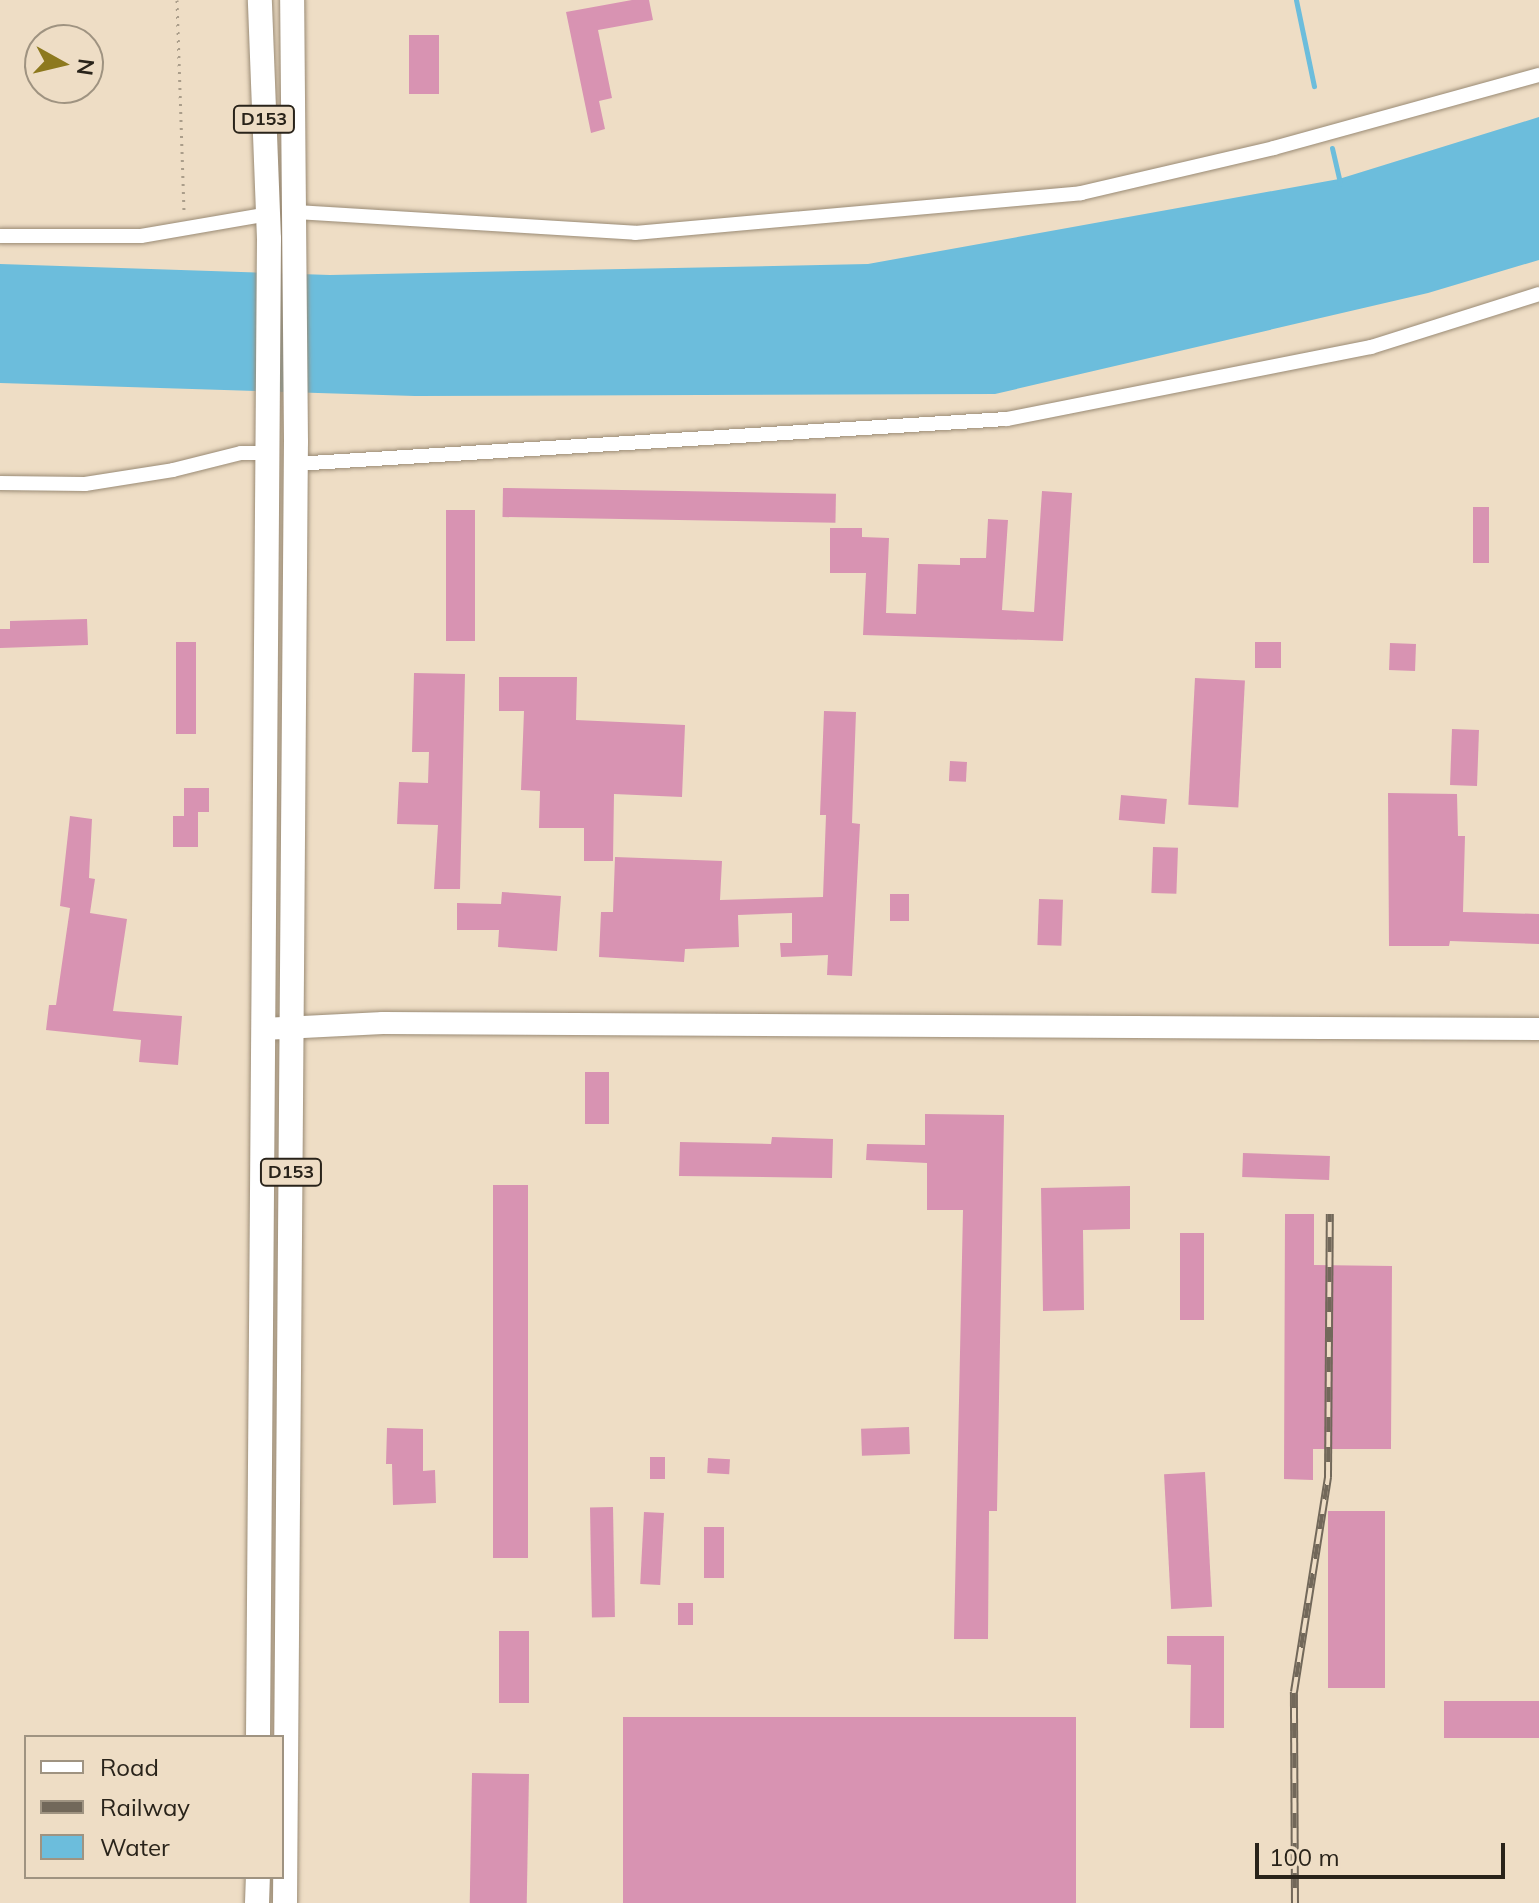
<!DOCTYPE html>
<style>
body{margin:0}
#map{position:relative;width:1539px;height:1903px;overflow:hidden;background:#eeddc5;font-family:Mulish,sans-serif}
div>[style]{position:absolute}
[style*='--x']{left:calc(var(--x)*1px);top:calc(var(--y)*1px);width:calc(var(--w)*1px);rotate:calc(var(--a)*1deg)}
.water>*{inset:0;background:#6cbddc}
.stream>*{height:5px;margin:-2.5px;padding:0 2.5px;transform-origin:2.5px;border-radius:2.5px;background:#6cbddc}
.building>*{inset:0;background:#d893b2;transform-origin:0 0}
.path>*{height:3px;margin-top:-1.5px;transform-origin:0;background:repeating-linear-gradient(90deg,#aa9d8a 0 2px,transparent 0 8px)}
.roads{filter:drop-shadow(0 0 2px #9a8b75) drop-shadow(0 0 2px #9a8b75)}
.minor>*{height:14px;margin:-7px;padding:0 7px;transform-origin:7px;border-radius:7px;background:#fff}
.secondary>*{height:22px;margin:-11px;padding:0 11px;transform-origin:11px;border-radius:11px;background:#fff}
.primary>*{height:24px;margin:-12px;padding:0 12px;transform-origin:12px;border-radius:12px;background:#fff}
.rail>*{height:8px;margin-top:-4px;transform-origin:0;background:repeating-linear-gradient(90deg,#eeddc5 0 15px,#72685a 0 30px);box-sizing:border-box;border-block:2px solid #72685a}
span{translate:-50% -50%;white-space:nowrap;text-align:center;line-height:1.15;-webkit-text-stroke:8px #eeddc5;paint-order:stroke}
.shield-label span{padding:2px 6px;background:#eeddc5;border:2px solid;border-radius:6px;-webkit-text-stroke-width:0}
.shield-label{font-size:18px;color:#29231a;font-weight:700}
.legend{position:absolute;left:24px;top:1735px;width:260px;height:144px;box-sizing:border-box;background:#eeddc5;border:2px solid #9f9381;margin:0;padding:10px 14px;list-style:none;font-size:24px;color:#29231a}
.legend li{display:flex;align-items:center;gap:16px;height:40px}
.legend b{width:40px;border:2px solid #9f9381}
.north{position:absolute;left:24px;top:24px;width:80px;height:80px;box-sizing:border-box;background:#eeddc5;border:2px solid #9f9381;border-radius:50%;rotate:98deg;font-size:22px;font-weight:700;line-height:32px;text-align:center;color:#29231a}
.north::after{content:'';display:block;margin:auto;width:28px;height:36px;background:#8d791e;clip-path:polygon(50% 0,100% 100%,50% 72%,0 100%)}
.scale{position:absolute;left:1255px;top:1843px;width:250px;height:36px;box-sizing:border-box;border:4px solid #29231a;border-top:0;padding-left:10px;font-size:24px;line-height:28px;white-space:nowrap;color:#29231a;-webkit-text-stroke:6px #eeddc5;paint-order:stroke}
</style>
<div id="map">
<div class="water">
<div style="clip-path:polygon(1539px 117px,1539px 260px,1428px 293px,995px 394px,415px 396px,0 383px,0 264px,330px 275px,868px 264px,1339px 179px)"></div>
</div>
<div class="stream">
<div style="--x:1296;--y:0;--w:88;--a:78.2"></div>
<div style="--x:1332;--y:148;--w:37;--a:77"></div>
</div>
<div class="building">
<div style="clip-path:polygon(632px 0,649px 0,653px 20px,598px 30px,612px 98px,599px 101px,605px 129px,591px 133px,566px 12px)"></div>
<div style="left:409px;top:35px;width:30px;height:59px"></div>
<div style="left:503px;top:488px;width:333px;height:29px;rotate:1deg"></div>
<div style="clip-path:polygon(1042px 491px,1072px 493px,1063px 641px,863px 635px,866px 573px,830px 573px,830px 528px,862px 528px,862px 537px,889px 538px,886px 613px,916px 614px,918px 564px,960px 565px,960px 558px,986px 558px,988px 519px,1008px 520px,1002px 610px,1034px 612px)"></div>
<div style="left:1473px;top:507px;width:16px;height:56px"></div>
<div style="left:446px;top:510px;width:29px;height:131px"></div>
<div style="clip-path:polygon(87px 619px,88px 645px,0 648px,0 629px,10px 629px,10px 621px)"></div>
<div style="left:176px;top:642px;width:20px;height:92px"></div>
<div style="left:1255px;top:642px;width:26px;height:26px"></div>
<div style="left:1390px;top:643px;width:26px;height:27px;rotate:2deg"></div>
<div style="clip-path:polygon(414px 673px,465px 674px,460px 889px,434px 889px,438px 825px,397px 824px,399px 782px,428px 783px,429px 752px,412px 752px)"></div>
<div style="clip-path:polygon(499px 677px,577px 677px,576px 720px,685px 725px,682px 797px,614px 794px,613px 861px,584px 861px,584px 828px,539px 828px,540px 791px,521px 790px,524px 711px,499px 711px)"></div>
<div style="left:1195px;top:678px;width:50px;height:127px;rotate:3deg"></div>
<div style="clip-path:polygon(824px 711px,856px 712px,852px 823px,860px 824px,852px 976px,827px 975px,828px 955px,781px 957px,780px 943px,792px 943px,792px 913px,738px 915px,739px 947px,685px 949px,684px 962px,599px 957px,601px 912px,613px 912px,615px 857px,722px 861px,720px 900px,823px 897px,826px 815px,820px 815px)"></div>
<div style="left:1452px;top:729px;width:27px;height:56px;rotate:2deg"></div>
<div style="left:950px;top:761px;width:17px;height:20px;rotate:3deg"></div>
<div style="clip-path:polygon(184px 788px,209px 788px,209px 812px,198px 812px,198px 847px,173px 847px,173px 816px,184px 816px)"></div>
<div style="clip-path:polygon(1388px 793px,1457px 794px,1458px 836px,1465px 836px,1463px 912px,1539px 914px,1539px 944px,1450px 941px,1449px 946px,1389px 946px)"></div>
<div style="left:1121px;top:795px;width:46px;height:25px;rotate:5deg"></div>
<div style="clip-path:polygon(70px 816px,92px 819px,89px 878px,95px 879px,90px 913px,127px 919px,113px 1011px,182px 1016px,178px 1065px,139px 1062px,141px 1040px,46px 1030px,49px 1005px,56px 1005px,70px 908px,60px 906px)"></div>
<div style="left:1153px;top:847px;width:25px;height:46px;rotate:2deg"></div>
<div style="clip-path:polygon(502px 892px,561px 896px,557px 951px,498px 947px,499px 930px,457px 930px,457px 903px,501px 904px)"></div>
<div style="left:890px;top:894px;width:19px;height:27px"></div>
<div style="left:1039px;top:899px;width:24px;height:46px;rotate:2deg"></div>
<div style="left:585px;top:1072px;width:24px;height:52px"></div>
<div style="clip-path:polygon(925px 1114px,1004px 1115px,997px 1511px,989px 1511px,988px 1639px,954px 1639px,963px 1210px,927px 1210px,927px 1163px,866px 1160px,867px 1144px,925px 1145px)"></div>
<div style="clip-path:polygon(772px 1137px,833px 1139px,832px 1178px,679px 1176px,680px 1142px,771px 1144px)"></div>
<div style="left:1243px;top:1153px;width:87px;height:24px;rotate:2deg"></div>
<div style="left:493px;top:1185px;width:35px;height:373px"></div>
<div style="clip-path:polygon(1130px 1186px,1130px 1229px,1083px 1230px,1084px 1310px,1043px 1311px,1041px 1188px)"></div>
<div style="clip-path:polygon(1285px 1214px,1314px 1214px,1314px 1265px,1392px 1266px,1391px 1449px,1313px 1449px,1313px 1480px,1284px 1479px)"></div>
<div style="left:1180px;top:1233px;width:24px;height:87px"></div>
<div style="left:909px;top:1427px;width:27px;height:48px;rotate:88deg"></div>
<div style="clip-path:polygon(387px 1428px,423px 1429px,423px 1471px,435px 1470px,436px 1503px,393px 1505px,392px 1464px,386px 1464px)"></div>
<div style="left:665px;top:1457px;width:22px;height:15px;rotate:90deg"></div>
<div style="left:708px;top:1458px;width:22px;height:15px;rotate:3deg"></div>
<div style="left:1205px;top:1472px;width:135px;height:41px;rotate:87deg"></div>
<div style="left:613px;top:1507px;width:110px;height:23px;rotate:89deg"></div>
<div style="left:1328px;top:1511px;width:57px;height:177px"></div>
<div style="left:644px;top:1512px;width:20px;height:72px;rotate:3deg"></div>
<div style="left:704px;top:1527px;width:20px;height:51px"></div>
<div style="left:678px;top:1603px;width:15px;height:22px"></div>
<div style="left:499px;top:1631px;width:30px;height:72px"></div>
<div style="clip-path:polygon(1167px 1636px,1224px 1636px,1224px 1728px,1190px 1728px,1191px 1665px,1167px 1664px)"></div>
<div style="left:1539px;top:1701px;width:37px;height:95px;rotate:90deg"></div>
<div style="left:623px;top:1717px;width:453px;height:186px"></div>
<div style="left:472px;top:1773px;width:57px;height:130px;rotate:1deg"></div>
</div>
<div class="path">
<div style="--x:177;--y:0;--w:212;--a:88.1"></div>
</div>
<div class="roads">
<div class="minor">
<div style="--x:296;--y:212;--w:340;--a:3.5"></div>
<div style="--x:635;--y:233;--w:448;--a:-5.1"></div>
<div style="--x:1081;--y:193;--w:198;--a:-13.1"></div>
<div style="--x:1274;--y:148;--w:275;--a:-15.4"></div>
<div style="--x:0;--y:236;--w:141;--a:0"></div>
<div style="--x:141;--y:236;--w:129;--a:-9.8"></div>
<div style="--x:295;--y:464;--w:713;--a:-3.62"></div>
<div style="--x:1007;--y:419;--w:371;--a:-11.2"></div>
<div style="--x:1371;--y:347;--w:176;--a:-17.5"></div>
<div style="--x:0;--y:483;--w:85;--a:0.7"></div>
<div style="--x:85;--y:484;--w:89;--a:-9"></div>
<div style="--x:173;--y:470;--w:70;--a:-14"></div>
<div style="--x:241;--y:453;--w:27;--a:0"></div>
</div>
<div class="secondary">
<div style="--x:263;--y:1029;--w:120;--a:-2.9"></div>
<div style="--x:383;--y:1023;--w:1156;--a:0.3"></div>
</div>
<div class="primary">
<div style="--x:258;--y:1737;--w:1498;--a:-89.58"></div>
<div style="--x:269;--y:239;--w:239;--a:-92.2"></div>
<div style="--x:257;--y:1903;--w:26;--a:-88"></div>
<div style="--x:285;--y:1903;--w:1461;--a:-89.57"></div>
<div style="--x:296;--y:442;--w:442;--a:-90.5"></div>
</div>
</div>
<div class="rail">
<div style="--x:1295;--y:1903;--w:211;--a:-90.3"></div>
<div style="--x:1294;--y:1692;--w:218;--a:-81"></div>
<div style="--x:1328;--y:1477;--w:263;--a:-89.6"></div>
</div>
<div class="shield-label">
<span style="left:264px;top:119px">D153</span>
<span style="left:291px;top:1172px">D153</span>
</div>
<ul class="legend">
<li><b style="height:10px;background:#fff"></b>Road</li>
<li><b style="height:10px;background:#72685a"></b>Railway</li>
<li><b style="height:22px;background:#6cbddc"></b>Water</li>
</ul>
<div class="north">N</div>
<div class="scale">100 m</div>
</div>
